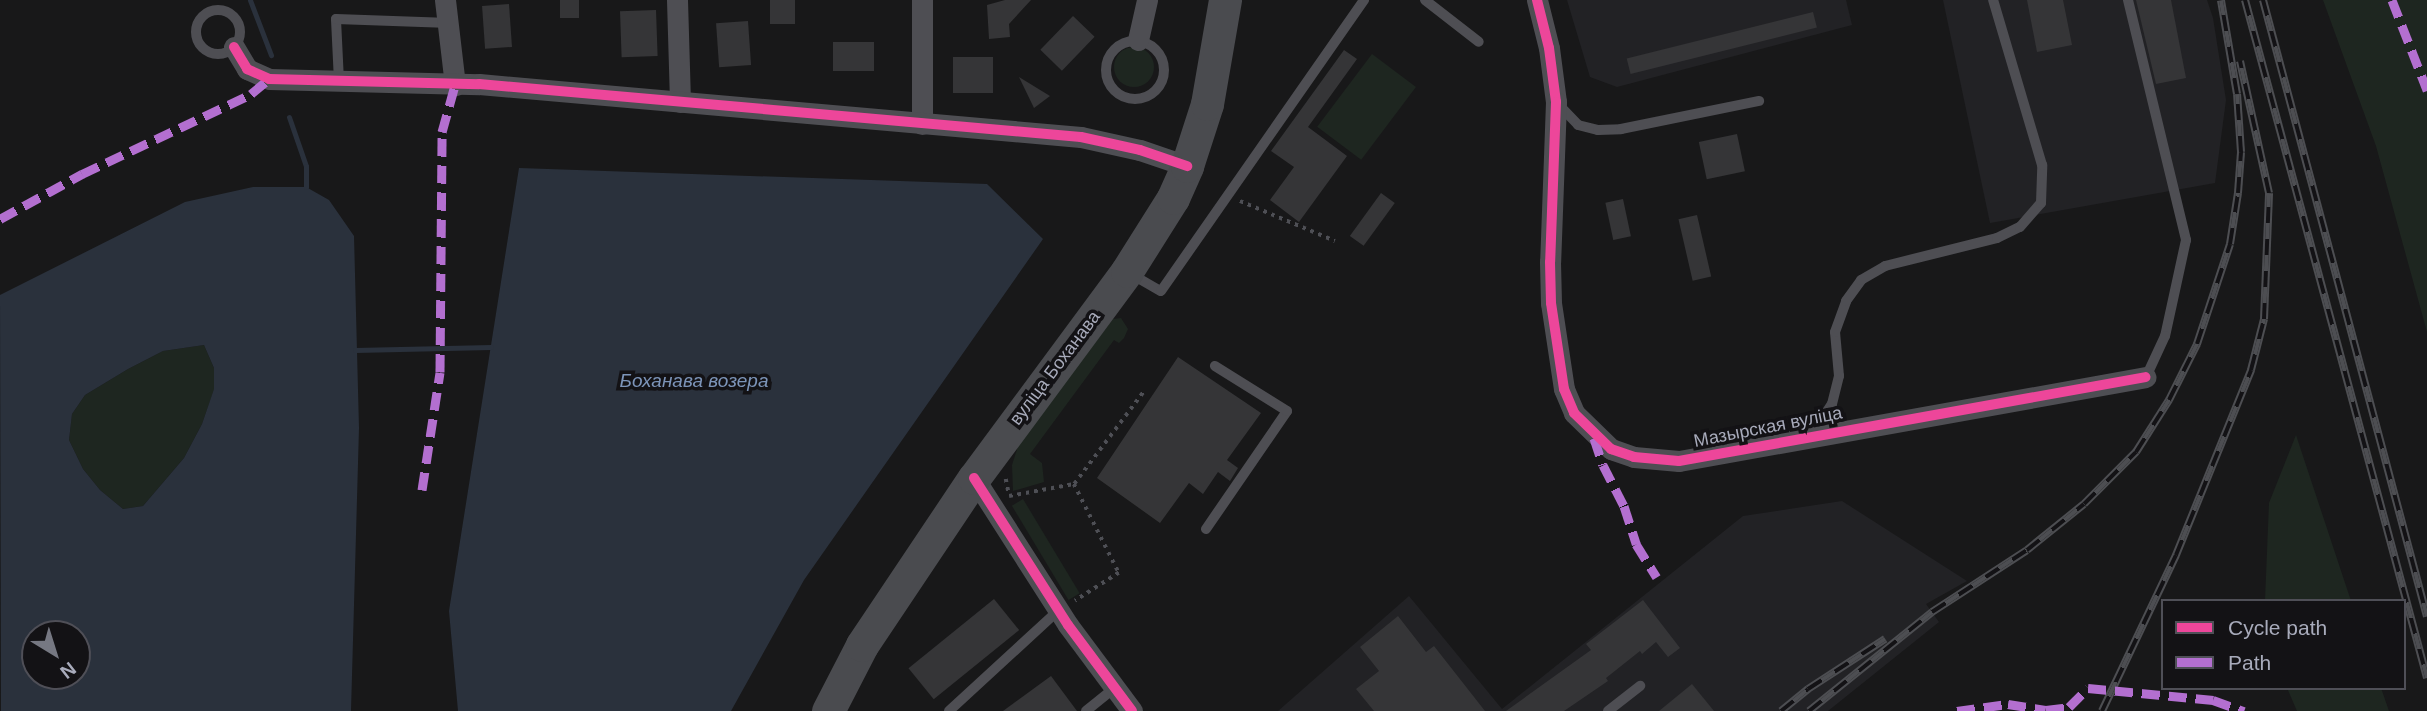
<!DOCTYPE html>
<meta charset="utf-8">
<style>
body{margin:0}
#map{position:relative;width:2427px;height:711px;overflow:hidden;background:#181819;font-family:Arial,sans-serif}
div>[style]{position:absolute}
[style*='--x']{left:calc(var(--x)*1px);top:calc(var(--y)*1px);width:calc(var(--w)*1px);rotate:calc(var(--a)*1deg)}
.built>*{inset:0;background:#222225}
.green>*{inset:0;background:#1e2620;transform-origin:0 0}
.round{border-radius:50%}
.water>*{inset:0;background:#2a313c}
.stream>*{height:5px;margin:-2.5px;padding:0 2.5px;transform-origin:2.5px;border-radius:2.5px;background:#2a313c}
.building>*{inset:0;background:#353537;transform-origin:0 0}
.path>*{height:3.5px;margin-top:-1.75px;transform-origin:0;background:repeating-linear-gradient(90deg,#4e4f55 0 3.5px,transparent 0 8.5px)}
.service>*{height:10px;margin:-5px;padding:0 5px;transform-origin:5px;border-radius:5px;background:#4e4e53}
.service>.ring{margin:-5px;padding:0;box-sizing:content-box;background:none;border:10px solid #4e4e53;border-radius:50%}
.minor>*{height:21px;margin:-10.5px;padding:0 10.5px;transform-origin:10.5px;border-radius:10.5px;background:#4e4e53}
.primary>*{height:33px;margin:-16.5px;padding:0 16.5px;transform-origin:16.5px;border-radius:16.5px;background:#4a4b4f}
.rail>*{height:8px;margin-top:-4px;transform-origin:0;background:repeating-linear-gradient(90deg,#131215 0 16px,#4d4e52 0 32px);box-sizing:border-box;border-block:2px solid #4d4e52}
.quiet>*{height:9px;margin-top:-4.5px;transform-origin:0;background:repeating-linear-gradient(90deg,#b36fd0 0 18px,transparent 0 27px)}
.cycleway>*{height:10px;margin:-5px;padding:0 5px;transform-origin:5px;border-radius:5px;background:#ed469a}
span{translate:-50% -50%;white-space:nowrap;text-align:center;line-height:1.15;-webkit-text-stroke:7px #131215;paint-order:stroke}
.street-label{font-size:18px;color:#a8abbb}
.water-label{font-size:19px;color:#7c94b8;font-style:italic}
.legend{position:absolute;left:2161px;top:599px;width:245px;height:91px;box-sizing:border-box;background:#131215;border:2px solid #4f4f57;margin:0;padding:9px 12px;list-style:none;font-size:21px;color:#a8abbb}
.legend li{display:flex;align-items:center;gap:14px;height:35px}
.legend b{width:35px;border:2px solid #4f4f57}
.north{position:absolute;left:21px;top:620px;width:70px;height:70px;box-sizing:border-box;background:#131215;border:2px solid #4f4f57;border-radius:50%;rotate:142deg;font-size:19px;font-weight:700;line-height:28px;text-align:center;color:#a8abbb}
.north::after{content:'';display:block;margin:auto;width:24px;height:32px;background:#767882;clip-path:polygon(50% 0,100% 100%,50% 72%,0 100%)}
</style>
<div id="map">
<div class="built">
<div style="clip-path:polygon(1567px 0,1846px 0,1852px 25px,1617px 87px,1590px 77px)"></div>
<div style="clip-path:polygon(1943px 0,2207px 0,2213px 18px,2226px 100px,2215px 183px,1990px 223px)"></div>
<div style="clip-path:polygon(1842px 501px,1967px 581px,1926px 604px,1939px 622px,1828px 711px,1278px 711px,1409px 596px,1502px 709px,1743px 516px)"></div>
</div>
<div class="green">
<div style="clip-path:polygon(2323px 0,2427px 0,2427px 332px,2376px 146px)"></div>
<div class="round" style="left:1114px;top:47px;width:40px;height:40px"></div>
<div style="left:1372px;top:54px;width:55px;height:91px;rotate:37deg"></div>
<div style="clip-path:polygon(1121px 318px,1128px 329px,1124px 338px,1119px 343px,1114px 340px,1030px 454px,1042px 463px,1044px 482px,1013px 491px,1012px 465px,1019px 443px,1113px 319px)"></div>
<div style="clip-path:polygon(204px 345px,214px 368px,214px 390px,202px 424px,184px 458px,143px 506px,123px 509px,100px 490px,83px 469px,69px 440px,72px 414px,85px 395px,128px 369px,163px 351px)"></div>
<div style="clip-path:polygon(2296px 435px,2351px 601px,2265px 601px,2269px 503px)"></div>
<div style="left:1023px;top:499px;width:110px;height:13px;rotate:59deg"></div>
<div style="clip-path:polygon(2287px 688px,2381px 688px,2389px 711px,2297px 711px)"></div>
</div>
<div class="water">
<div style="clip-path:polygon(519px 168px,987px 184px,1043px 239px,804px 580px,731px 711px,458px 711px,449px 611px)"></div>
<div style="clip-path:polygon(evenodd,253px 187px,306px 187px,329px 200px,354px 236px,359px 428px,351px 711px,1px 711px,0 295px,185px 202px,253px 187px,204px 345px,214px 368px,214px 389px,202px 424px,184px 458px,143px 506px,123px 509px,100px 490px,83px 469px,69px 440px,72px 414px,85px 395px,128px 369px,163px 351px,204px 345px,253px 187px,35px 634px,77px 634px,77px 676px,35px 676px,35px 634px)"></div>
</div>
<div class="stream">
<div style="--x:250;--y:0;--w:59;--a:69.1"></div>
<div style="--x:289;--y:117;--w:52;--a:70.9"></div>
<div style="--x:306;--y:166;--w:21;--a:90"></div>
<div style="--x:355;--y:350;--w:136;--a:-1.3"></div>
</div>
<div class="building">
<div style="left:560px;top:0;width:19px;height:18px"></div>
<div style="left:770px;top:0;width:25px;height:24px"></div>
<div style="clip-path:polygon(1005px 0,1031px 0,1009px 24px,1010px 37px,989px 39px,987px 5px)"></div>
<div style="clip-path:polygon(2027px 0,2063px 0,2072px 45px,2037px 52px)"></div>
<div style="clip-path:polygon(2136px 0,2171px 0,2186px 78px,2156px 84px)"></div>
<div style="left:509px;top:4px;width:43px;height:27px;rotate:86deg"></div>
<div style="left:656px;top:10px;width:46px;height:36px;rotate:88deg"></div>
<div style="left:1813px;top:12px;width:16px;height:192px;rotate:76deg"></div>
<div style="left:1073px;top:16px;width:30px;height:47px;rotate:44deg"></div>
<div style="left:748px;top:21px;width:44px;height:32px;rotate:86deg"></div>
<div style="left:833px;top:42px;width:41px;height:29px"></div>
<div style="clip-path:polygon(1344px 50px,1357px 59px,1308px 127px,1347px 156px,1299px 222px,1270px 200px,1294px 167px,1271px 151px)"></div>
<div style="left:953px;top:57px;width:40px;height:36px"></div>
<div style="clip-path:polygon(1019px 77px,1050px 96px,1034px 108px)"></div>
<div style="left:1737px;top:134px;width:38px;height:39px;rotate:78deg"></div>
<div style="left:1381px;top:193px;width:17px;height:53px;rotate:36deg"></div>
<div style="left:1623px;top:199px;width:38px;height:18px;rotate:78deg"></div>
<div style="left:1697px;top:215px;width:63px;height:19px;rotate:77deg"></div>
<div style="clip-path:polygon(1178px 357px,1261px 413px,1227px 460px,1238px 468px,1230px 481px,1218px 472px,1203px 494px,1189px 483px,1160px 523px,1097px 478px)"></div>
<div style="left:994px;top:599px;width:40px;height:110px;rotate:51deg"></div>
<div style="clip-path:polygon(1643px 600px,1680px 648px,1668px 657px,1656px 642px,1642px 654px,1640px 651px,1606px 678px,1608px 681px,1564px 711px,1506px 711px,1591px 650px,1586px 644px)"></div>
<div style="clip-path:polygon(1398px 616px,1426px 652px,1434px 646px,1485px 711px,1374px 711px,1356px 689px,1379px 671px,1360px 647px)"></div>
<div style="clip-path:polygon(1051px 676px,1077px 711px,1003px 711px)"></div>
<div style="clip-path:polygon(1692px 684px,1714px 711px,1659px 711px)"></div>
</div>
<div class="path">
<div style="--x:1240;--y:201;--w:103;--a:22.8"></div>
<div style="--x:1006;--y:479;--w:16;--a:79"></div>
<div style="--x:1074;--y:484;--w:116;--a:-53"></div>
<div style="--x:1009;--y:496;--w:66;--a:-10.5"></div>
<div style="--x:1074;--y:484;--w:100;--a:63.2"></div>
<div style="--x:1119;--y:573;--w:52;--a:147.5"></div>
</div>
<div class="service">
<div style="--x:1425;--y:0;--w:68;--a:37.9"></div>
<div style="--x:2128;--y:0;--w:247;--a:76.4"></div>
<div style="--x:2186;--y:240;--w:98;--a:102.3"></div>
<div style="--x:2165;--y:336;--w:45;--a:114.9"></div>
<div class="ring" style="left:196px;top:10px;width:34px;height:34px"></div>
<div class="ring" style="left:1106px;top:41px;width:48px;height:48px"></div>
<div style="--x:339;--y:81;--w:62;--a:-92.8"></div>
<div style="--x:336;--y:19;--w:114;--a:2"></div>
<div style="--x:1558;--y:104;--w:29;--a:46"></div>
<div style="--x:1578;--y:125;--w:21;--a:14"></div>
<div style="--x:1598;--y:130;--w:23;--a:-2"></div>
<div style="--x:1621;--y:129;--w:141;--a:-11.5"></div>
<div style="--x:1131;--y:274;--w:34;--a:30"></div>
<div style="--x:1161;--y:291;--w:355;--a:-55.1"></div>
<div style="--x:1811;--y:436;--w:38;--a:-57"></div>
<div style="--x:1832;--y:404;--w:29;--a:-76"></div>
<div style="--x:1839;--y:376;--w:44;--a:-95.2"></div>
<div style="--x:1835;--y:332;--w:33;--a:-70"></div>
<div style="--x:1846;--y:301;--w:26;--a:-54"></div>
<div style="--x:1861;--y:280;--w:28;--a:-30"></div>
<div style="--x:1885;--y:266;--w:115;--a:-14"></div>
<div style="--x:1997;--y:238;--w:25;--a:-26"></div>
<div style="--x:2020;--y:227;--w:32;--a:-49"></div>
<div style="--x:2041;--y:203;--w:38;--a:-88"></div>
<div style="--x:2042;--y:165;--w:172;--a:-106.5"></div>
<div style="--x:1206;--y:529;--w:143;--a:-55.5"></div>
<div style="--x:1287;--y:411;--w:85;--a:-148"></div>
<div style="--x:949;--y:711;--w:149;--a:-42.6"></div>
<div style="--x:1086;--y:711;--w:36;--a:-39"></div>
<div style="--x:1608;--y:711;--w:41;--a:-38"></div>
</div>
<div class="minor">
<div style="--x:445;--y:0;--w:86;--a:83.3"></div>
<div style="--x:677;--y:0;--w:102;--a:88.3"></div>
<div style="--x:922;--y:0;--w:124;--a:90"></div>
<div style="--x:1537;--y:0;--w:49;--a:76"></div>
<div style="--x:1549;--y:48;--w:54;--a:82.6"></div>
<div style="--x:1556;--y:102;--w:160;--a:92.1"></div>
<div style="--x:1550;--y:262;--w:41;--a:88.6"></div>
<div style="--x:1551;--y:303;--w:87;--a:81.4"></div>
<div style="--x:1564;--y:389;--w:26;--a:67"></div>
<div style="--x:1574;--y:413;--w:52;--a:44.2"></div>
<div style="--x:1611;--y:449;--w:24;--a:19"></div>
<div style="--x:1634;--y:457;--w:45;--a:5.1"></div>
<div style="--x:1679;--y:461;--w:474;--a:-10.2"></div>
<div style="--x:1138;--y:40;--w:41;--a:-77.3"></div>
<div style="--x:234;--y:47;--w:26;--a:59"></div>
<div style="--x:247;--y:69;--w:24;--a:24"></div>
<div style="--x:269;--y:79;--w:210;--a:1.4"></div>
<div style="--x:479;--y:84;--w:604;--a:5.03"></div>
<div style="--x:1081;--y:137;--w:60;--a:12.4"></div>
<div style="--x:1140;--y:150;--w:50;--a:18.8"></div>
<div style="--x:974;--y:478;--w:174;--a:57.4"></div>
<div style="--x:1068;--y:625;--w:107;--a:53.3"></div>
</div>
<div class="primary">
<div style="--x:828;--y:711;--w:74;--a:-62.7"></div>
<div style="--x:862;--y:645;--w:201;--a:-56.2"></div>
<div style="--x:974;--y:478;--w:257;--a:-53.5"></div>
<div style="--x:1127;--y:271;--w:86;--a:-57.8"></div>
<div style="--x:1173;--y:198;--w:35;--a:-66"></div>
<div style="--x:1187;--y:166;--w:65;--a:-72.1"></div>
<div style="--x:1207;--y:104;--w:106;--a:-80.2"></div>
</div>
<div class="rail">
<div style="--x:2245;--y:0;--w:702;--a:74.97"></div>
<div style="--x:2263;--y:0;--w:638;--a:75.11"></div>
<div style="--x:1781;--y:711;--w:35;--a:-39"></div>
<div style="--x:1808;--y:689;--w:92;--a:-33"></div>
<div style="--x:1809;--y:711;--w:158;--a:-38.8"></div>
<div style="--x:1932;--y:612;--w:113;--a:-33.1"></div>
<div style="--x:2027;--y:550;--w:73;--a:-38.9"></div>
<div style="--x:2084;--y:504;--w:74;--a:-45"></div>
<div style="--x:2136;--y:452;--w:62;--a:-57.6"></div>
<div style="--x:2169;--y:400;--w:63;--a:-63.4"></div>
<div style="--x:2197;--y:344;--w:105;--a:-71.7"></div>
<div style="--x:2230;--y:244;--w:52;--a:-81.1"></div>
<div style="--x:2238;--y:193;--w:41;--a:-85.8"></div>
<div style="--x:2241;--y:152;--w:58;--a:-93.9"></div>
<div style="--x:2237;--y:94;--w:95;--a:-99.7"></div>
<div style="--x:2102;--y:711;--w:173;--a:-64.6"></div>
<div style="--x:2176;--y:555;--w:200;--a:-67.9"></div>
<div style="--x:2251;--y:370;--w:53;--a:-75.7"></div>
<div style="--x:2264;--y:319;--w:126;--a:-87.7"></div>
<div style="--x:2269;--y:193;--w:135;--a:-102.4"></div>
</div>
<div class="quiet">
<div style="--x:2392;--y:0;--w:97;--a:68.7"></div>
<div style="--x:0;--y:219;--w:94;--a:-28.8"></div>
<div style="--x:82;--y:174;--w:187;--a:-25.3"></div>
<div style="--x:251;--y:94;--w:23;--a:-40"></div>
<div style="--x:1594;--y:438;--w:28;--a:72"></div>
<div style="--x:1603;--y:465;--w:46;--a:62.9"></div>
<div style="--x:1624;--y:506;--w:40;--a:72"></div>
<div style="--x:1636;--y:544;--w:39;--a:58"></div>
<div style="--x:422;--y:490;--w:119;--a:-81.3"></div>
<div style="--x:440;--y:372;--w:240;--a:-89.5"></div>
<div style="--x:442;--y:132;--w:49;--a:-74.5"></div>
<div style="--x:1957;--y:711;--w:51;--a:-7.8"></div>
<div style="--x:2008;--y:704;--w:38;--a:9"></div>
<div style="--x:2046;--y:710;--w:23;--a:-7"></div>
<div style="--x:2069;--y:707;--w:27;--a:-45"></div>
<div style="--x:2088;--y:688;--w:126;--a:5.5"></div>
<div style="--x:2213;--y:700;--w:33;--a:20"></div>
</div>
<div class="cycleway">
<div style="--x:1537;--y:0;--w:49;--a:76"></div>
<div style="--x:1549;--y:48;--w:54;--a:82.6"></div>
<div style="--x:1556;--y:102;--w:160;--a:92.1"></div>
<div style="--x:1550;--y:262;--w:41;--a:88.6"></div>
<div style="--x:1551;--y:303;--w:87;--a:81.4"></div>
<div style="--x:1564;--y:389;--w:26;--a:67"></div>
<div style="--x:1574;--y:413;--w:52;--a:44.2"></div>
<div style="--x:1611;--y:449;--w:24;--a:19"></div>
<div style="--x:1634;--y:457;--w:45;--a:5.1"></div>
<div style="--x:1679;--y:461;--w:474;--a:-10.2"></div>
<div style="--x:234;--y:47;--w:26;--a:59"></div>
<div style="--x:247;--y:69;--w:24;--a:24"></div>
<div style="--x:269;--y:79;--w:210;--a:1.4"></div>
<div style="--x:479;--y:84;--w:604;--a:5.03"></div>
<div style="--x:1081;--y:137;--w:60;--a:12.4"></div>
<div style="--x:1140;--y:150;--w:50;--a:18.8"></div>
<div style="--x:974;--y:478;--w:174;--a:57.4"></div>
<div style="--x:1068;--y:625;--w:107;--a:53.3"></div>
</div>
<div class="street-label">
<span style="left:1055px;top:368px;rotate:-53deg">вуліца Боханава</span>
<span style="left:1768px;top:427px;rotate:-11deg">Мазырская вуліца</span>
</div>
<div class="water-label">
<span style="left:694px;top:381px">Боханава возера</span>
</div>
<ul class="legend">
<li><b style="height:9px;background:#ed469a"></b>Cycle path</li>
<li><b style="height:9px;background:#b36fd0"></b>Path</li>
</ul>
<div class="north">N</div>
</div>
